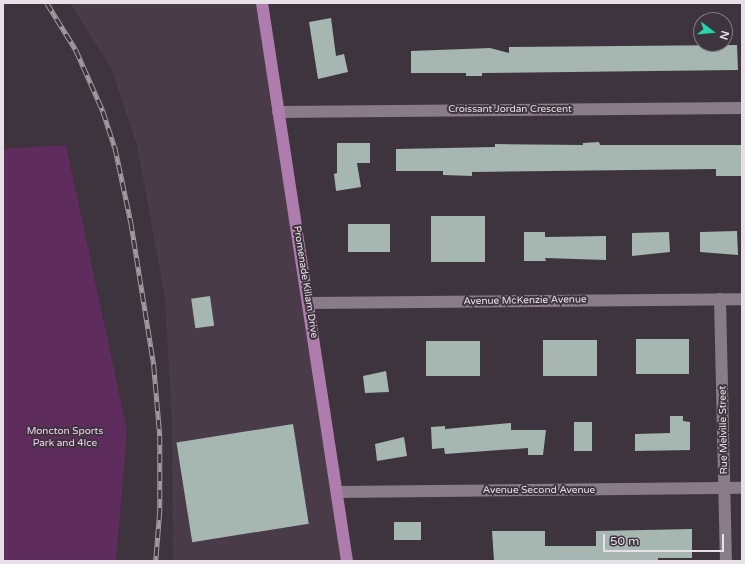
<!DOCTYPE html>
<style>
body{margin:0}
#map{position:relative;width:745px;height:564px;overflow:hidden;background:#3e343d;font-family:"Varela Round",sans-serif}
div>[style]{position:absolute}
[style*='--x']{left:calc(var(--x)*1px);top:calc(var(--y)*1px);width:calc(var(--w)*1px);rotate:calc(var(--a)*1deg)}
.built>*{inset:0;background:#4a3b49}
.green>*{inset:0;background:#5f2c5e}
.building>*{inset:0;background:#a6b6b0;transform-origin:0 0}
.minor>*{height:12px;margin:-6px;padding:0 6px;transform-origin:6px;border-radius:6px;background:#877c87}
.major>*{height:12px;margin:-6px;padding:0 6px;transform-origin:6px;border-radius:6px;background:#af7dad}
.rail>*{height:4.5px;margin-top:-2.25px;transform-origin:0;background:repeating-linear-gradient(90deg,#3e343d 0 9px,#a29aa1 0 18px);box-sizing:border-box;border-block:1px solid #a29aa1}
span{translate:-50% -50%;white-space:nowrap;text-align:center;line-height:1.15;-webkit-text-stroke:4px #3e343d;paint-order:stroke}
.street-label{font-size:10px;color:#e7e1e7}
.park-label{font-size:10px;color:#f5cff2}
.frame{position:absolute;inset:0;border:4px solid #e7e1e7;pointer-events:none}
.north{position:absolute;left:693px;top:12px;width:40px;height:40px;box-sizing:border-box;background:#3e343d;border:1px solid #827981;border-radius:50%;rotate:106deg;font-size:11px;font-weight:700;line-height:16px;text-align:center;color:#e7e1e7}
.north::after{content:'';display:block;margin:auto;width:14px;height:18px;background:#27d5ad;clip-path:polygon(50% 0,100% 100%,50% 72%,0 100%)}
.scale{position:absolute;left:603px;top:534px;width:121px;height:18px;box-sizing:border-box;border:2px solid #e7e1e7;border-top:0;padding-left:5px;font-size:12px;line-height:14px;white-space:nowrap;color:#e7e1e7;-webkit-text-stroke:3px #3e343d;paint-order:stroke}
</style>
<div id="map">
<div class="built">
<div style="clip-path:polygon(70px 3px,265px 3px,351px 561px,173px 561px,172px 423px,165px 298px,137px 145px,112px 70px)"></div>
</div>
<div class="green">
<div style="clip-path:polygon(66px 145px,127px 430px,116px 561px,3px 561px,3px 149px)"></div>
</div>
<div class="building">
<div style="clip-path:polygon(331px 18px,336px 56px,344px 54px,348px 72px,318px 79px,309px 22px)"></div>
<div style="clip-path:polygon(737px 45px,738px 70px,482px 73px,482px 76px,466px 76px,466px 73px,411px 73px,411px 51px,490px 48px,509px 53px,509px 47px)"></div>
<div style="clip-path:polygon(599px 142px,600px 145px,742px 145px,742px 176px,716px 176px,716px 169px,472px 172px,472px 176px,443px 175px,443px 171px,396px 171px,396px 149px,495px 147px,495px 144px,583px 145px,583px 143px)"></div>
<div style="clip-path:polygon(337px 143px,370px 143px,370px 163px,357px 163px,361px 187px,336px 191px,334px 174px,337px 173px)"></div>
<div style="left:431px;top:216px;width:54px;height:46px"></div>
<div style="left:390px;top:224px;width:28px;height:42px;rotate:90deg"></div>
<div style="clip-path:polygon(737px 231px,738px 255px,700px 252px,700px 232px)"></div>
<div style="clip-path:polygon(524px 232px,545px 232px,545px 237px,606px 236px,606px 260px,545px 258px,546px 261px,524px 261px)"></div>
<div style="clip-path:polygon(669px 232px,670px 252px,632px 256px,632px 233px)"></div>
<div style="left:210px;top:296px;width:30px;height:19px;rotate:82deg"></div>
<div style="left:689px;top:339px;width:35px;height:53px;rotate:90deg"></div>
<div style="left:543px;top:340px;width:54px;height:36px"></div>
<div style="left:480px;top:341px;width:35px;height:54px;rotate:90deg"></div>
<div style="clip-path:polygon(386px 371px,389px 392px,365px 393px,363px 376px)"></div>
<div style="clip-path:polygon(670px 416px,683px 416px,683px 421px,690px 422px,690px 450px,635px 451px,635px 434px,670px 433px)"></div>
<div style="left:574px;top:422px;width:18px;height:29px"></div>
<div style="clip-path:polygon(511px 423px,511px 430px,546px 430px,543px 455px,528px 455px,528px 448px,445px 454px,444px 448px,432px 449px,431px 427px,445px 426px,445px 429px)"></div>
<div style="left:293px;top:424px;width:101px;height:118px;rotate:81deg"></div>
<div style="clip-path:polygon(404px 437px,407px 456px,377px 461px,375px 444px)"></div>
<div style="left:394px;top:522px;width:27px;height:18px"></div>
<div style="clip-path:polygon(692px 529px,692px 558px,658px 558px,658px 561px,494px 561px,492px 531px,545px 531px,545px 546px,596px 546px,596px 531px)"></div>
</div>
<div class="minor">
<div style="--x:278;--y:112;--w:464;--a:-0.5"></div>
<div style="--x:720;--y:299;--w:262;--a:88.7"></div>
<div style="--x:308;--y:303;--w:434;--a:-0.5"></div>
<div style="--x:337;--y:492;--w:405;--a:-0.6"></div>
</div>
<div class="major">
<div style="--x:262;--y:3;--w:564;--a:81.34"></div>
</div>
<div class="rail">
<div style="--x:47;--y:3;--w:55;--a:58.3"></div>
<div style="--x:76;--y:50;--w:67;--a:66.1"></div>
<div style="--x:103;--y:111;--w:38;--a:72"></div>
<div style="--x:115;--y:147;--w:77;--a:78"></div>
<div style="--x:131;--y:222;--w:146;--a:80.9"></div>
<div style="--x:154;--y:366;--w:70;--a:85.1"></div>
<div style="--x:160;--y:436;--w:75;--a:90"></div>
<div style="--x:160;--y:511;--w:50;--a:94.6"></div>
</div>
<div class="street-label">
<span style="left:510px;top:110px">Croissant Jordan Crescent</span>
<span style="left:305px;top:282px;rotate:81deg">Promenade Killam Drive</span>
<span style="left:525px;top:301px;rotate:-1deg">Avenue McKenzie Avenue</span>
<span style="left:724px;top:430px;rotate:-91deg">Rue Melville Street</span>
<span style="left:539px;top:491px">Avenue Second Avenue</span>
</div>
<div class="park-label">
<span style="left:65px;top:437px">Moncton Sports<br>Park and 4Ice</span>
</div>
<div class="frame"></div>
<div class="north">N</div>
<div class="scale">50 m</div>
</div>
